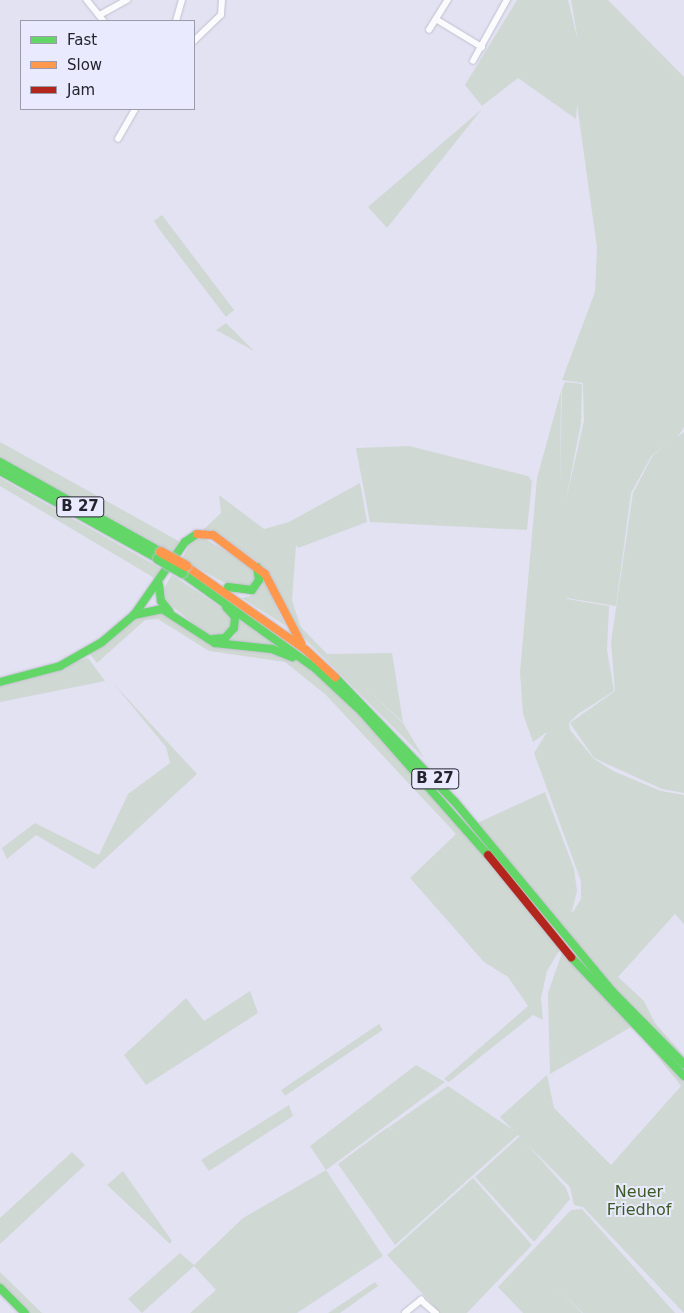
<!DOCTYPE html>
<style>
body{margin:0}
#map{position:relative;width:684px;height:1313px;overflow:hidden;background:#e2e2f3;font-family:"DejaVu Sans",sans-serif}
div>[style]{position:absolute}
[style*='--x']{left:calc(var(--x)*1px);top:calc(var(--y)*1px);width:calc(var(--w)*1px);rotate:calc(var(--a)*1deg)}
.green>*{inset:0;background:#d0d8d3;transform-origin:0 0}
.roads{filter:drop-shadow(0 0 1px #c0c0ce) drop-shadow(0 0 1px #c0c0ce)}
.street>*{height:5.5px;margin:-2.75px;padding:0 2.75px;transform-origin:2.75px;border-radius:2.75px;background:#fbfbfd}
.fast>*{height:8px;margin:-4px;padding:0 4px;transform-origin:4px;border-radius:4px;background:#63d668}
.slow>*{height:8px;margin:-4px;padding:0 4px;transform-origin:4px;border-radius:4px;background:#ff974d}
.jam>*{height:8px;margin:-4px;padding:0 4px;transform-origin:4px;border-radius:4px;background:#b3261e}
.bridges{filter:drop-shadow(0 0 1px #c0c0ce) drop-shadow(0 0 1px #c0c0ce)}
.fast-bridge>*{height:10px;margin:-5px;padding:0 5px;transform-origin:5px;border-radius:5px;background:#63d668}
.slow-bridge>*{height:10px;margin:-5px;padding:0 5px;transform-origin:5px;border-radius:5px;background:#ff974d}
span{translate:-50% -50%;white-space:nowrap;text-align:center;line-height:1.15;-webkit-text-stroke:4px #e9eafd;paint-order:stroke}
.shield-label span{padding:1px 4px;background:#e9eafd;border:1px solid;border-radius:4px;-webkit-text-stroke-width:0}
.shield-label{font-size:15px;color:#24242f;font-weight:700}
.park-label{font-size:16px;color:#3b5a24}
.legend{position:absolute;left:20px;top:20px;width:175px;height:90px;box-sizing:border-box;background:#e9eafd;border:1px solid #9a9bab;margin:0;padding:6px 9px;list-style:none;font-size:15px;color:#24242f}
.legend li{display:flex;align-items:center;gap:10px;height:25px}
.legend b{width:25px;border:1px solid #9a9bab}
</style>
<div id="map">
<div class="green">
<div style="clip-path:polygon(517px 0,568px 0,578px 41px,571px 0,608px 0,684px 77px,684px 427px,677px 438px,652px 455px,631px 493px,616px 606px,567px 598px,566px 590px,567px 599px,609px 606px,607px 650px,614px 691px,578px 714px,569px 723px,570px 730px,594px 759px,613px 771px,661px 791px,684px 795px,684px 924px,675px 914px,618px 977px,644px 1001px,655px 1023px,684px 1056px,684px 1064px,650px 1031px,477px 823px,545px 792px,574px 869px,577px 891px,572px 911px,566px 909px,573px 912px,581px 899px,581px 881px,534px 753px,547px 732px,533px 742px,523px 714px,520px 672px,537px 478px,561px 391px,560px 486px,562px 389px,565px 382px,582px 384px,581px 423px,566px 500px,584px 421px,583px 383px,562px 380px,595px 292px,597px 248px,577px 104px,576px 119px,518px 78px,482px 106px,465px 85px)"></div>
<div style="clip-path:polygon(482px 109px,387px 228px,368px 207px)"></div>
<div style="clip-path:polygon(162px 215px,234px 310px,226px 317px,159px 229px,154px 221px)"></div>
<div style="clip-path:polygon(226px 323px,254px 351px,216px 330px)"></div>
<div style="clip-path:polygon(684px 432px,684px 793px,662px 789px,594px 758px,570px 723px,615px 691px,611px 642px,633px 493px,653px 455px)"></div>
<div style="left:0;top:442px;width:205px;height:16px;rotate:29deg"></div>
<div style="clip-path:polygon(409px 446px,528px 476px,532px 481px,527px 530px,370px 522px,356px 448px)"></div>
<div style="clip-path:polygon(0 478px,162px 569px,156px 579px,0 486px)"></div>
<div style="clip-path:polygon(360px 483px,367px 522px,298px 548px,296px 545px,292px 601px,301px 627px,327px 654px,392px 653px,403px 722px,364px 687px,403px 723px,424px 758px,296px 630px,259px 563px,220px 535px,203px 530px,221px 513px,219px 495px,264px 529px,289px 522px)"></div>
<div style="clip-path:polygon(202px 537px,254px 568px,256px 583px,237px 590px,182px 559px,189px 545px)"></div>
<div style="clip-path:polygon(172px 575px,225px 610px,232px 623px,228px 633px,218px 637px,206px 634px,166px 601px,164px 588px)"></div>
<div style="clip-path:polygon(265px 580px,278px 611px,286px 626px,242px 598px,251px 596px)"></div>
<div style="clip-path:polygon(152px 609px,207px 638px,272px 649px,301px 662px,362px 712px,562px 946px,547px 971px,541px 998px,543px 1020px,533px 1015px,449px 1082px,444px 1079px,528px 1006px,508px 977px,484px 962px,410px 878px,456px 834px,326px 695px,285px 662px,209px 651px,158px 619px,145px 620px,97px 663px,89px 653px)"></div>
<div style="clip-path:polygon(238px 619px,286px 651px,226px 642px,235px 636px)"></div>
<div style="clip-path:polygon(88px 658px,105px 681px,0 702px,0 685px)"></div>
<div style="clip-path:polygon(113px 683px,197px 774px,94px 869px,36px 835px,7px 859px,2px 848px,35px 823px,99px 855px,128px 794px,170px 763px,166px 747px)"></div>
<div style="clip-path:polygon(562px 953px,631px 1027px,550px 1074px,548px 993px)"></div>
<div style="clip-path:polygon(250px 991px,258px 1013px,146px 1085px,124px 1055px,186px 998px,204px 1021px)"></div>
<div style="left:379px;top:1024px;width:7px;height:118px;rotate:56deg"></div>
<div style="clip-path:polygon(634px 1027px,684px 1076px,684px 1313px,583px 1207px,574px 1205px,570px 1187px,500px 1117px,547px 1075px,554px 1108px,611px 1165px,681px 1086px)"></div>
<div style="clip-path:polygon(416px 1065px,445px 1082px,326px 1170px,383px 1256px,297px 1313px,190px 1313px,216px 1290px,194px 1266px,142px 1313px,128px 1299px,180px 1253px,194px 1265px,243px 1218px,326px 1170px,310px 1146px)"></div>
<div style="clip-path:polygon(448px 1086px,519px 1134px,395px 1245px,338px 1164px,388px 1127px,394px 1133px,389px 1127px)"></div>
<div style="clip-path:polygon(289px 1105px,293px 1116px,209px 1171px,201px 1160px)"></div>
<div style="clip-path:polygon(520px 1136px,566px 1188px,570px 1199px,534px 1242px,475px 1177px)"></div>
<div style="clip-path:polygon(72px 1152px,85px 1165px,0 1244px,0 1218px)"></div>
<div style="clip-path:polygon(123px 1171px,172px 1241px,170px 1244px,107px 1185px)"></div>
<div style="clip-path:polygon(473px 1178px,532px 1245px,467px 1313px,440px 1313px,387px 1255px)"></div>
<div style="clip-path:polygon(582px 1209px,675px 1313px,583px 1313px,557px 1288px,582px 1313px,523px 1313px,498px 1287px,571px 1210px)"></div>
<div style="clip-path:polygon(0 1272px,42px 1313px,25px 1313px,0 1288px)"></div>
<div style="clip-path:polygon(375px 1282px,378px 1286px,340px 1313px,328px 1313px)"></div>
</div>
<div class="roads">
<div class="street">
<div style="--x:87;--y:0;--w:27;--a:51"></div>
<div style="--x:100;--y:15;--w:31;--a:-29"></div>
<div style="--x:436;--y:19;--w:54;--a:31.3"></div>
<div style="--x:176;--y:21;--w:22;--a:-74"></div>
<div style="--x:429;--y:30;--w:36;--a:-58"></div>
<div style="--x:194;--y:41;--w:37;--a:-44"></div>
<div style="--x:221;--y:15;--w:15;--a:-86"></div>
<div style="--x:473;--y:61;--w:70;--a:-60.9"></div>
<div style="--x:118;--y:139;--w:34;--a:-60"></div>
<div style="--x:405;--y:1313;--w:21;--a:-39"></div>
<div style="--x:421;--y:1300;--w:20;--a:41"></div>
</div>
<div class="fast">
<div style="--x:0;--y:462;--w:184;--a:29.2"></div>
<div style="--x:0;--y:471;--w:181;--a:29.1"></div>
<div style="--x:182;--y:573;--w:165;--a:35.6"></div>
<div style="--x:316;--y:669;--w:63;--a:43.1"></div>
<div style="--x:362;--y:712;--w:191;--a:48.6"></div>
<div style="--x:159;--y:585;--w:16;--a:83"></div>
<div style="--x:161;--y:601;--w:13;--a:51"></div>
<div style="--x:228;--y:587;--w:24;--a:7"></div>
<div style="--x:252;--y:590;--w:12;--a:-55"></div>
<div style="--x:259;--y:580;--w:13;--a:-99"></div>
<div style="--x:134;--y:615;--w:29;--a:-12"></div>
<div style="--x:162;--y:609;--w:63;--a:32.7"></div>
<div style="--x:215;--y:643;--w:57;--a:6"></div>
<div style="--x:272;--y:649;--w:22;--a:22"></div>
<div style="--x:213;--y:639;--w:12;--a:-5"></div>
<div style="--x:225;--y:638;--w:13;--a:-48"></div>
<div style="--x:234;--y:628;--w:11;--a:-85"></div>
<div style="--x:235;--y:617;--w:13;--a:-132"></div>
<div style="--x:335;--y:677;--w:173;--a:46.2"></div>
<div style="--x:455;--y:802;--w:246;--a:50.3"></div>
<div style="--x:612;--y:991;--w:103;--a:45.4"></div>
<div style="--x:0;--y:682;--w:62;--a:-14.9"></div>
<div style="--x:60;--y:666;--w:48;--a:-29.7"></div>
<div style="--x:102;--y:642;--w:42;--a:-40.2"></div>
<div style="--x:134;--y:615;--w:89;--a:-55.1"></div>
<div style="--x:185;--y:542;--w:14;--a:-34"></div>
<div style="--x:571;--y:957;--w:164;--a:46.5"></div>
<div style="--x:0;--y:1288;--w:35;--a:45"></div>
</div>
<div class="slow">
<div style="--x:197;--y:534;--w:16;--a:4"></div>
<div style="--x:213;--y:535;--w:65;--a:36.9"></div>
<div style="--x:265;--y:574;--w:78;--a:62.4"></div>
<div style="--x:186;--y:566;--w:146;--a:35"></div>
<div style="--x:306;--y:650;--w:40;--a:43"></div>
</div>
<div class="jam">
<div style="--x:488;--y:855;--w:132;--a:50.9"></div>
</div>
</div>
<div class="bridges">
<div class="fast-bridge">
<div style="--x:158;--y:559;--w:28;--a:30"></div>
</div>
<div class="slow-bridge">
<div style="--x:161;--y:552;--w:29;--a:29"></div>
</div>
</div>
<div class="shield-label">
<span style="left:80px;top:507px">B 27</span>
<span style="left:435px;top:779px">B 27</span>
</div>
<div class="park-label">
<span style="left:639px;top:1201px">Neuer<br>Friedhof</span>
</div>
<ul class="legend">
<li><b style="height:6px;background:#63d668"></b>Fast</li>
<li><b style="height:6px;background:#ff974d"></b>Slow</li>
<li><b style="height:6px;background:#b3261e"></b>Jam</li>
</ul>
</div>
